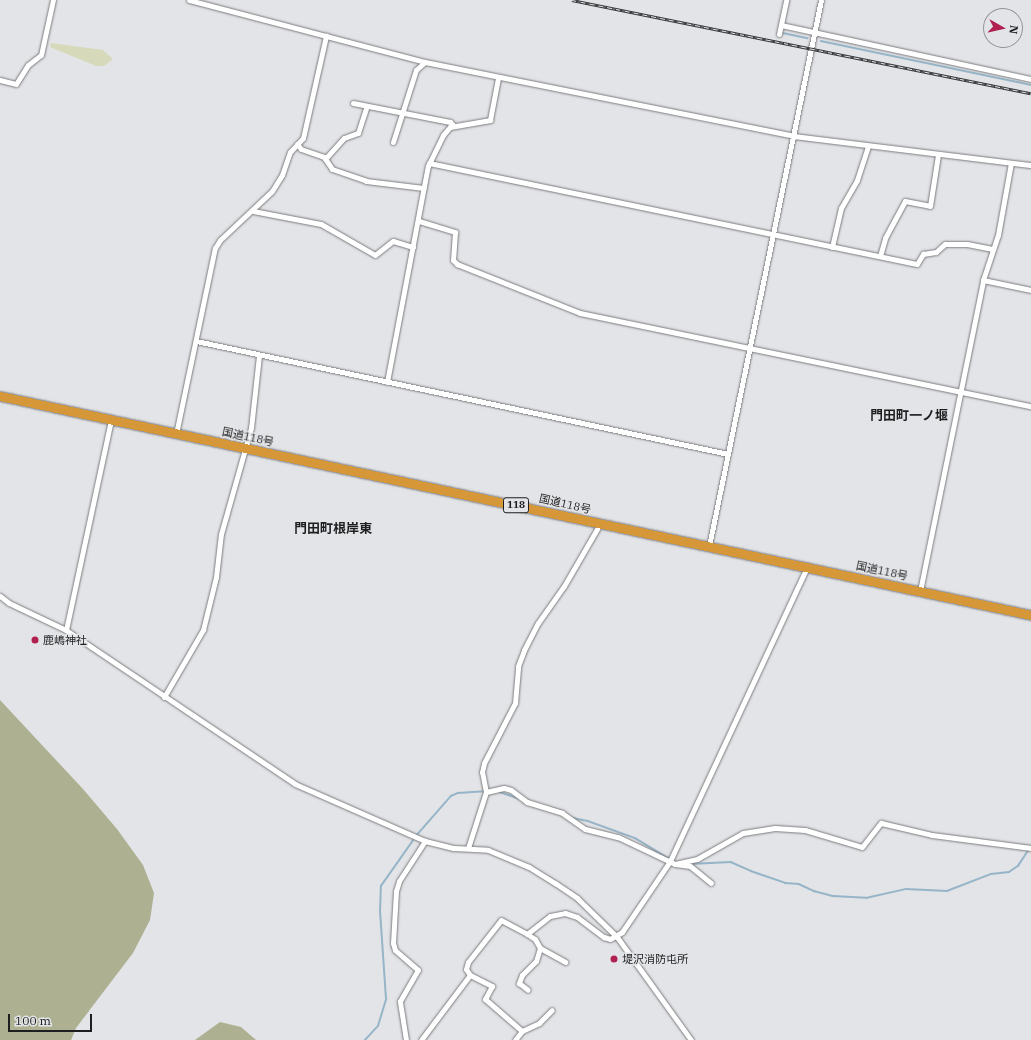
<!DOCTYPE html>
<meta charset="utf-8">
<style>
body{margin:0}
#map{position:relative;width:1031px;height:1040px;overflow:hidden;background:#e3e4e7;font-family:"IBM Plex Serif","Noto Sans JP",serif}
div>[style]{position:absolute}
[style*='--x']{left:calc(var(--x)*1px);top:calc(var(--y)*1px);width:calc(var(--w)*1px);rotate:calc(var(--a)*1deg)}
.green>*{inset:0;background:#d6dabb}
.forest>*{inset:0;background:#adb192}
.stream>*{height:1.5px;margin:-0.75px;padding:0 0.75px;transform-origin:0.75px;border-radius:0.75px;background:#96b5c8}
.roads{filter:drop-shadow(0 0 1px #7a7b7e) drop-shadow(0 0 1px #7a7b7e)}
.street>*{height:5px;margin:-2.5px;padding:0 2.5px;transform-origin:2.5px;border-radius:2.5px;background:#fff}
.highway>*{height:9px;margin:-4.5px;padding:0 4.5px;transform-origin:4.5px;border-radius:4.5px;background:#d59737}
.rail>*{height:3px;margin-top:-1.5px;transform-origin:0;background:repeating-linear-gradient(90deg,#e3e4e7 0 4.5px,#353637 0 9px);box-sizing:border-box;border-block:1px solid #353637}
.dots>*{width:11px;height:11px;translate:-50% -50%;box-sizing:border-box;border:2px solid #e3e4e7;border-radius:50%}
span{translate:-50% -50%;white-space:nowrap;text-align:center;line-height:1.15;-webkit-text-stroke:3px #e3e4e7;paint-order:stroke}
.shield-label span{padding:1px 3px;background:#e3e4e7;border:1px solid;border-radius:3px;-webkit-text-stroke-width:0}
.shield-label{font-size:10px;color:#1d1e1f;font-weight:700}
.street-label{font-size:11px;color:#1d1e1f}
.poi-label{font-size:11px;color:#1d1e1f}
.left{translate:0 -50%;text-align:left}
.quarter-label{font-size:13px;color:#1d1e1f;font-weight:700}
.north{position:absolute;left:983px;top:8px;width:40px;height:40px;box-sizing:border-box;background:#e3e4e7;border:1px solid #949597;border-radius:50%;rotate:98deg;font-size:11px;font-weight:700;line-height:16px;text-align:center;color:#1d1e1f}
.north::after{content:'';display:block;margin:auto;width:14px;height:18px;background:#b02050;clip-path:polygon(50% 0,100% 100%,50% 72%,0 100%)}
.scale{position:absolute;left:8px;top:1014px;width:84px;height:18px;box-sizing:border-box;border:2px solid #1d1e1f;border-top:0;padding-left:5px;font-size:12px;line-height:14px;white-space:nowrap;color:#1d1e1f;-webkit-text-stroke:3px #e3e4e7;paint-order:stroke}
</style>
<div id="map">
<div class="green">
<div style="clip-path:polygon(51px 43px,103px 50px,113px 59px,104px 66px,96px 66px,50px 47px)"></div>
</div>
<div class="forest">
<div style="clip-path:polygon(0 700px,83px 789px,117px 829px,143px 865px,154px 893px,150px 920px,133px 953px,76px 1028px,71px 1040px,0 1040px)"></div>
<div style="clip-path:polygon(220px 1022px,241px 1027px,256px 1040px,195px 1040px)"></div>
</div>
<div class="stream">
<div style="--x:783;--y:33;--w:25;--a:12"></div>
<div style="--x:821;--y:41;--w:215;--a:11.8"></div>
<div style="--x:497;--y:791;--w:24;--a:19"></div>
<div style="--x:573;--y:818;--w:15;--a:11"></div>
<div style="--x:588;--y:821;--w:50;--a:19.9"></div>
<div style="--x:635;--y:838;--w:39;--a:31"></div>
<div style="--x:416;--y:836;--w:53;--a:-48.8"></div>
<div style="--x:451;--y:796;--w:8;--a:-23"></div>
<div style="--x:458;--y:793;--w:26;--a:-4"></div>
<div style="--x:690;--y:864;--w:41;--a:-2.8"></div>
<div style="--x:731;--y:862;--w:22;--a:24"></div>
<div style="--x:751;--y:871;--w:36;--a:19"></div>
<div style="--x:785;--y:883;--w:14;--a:4"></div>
<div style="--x:799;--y:884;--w:17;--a:25"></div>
<div style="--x:814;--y:891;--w:20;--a:15"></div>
<div style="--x:833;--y:896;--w:33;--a:3"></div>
<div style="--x:866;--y:898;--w:41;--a:-12.7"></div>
<div style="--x:906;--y:889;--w:41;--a:2.8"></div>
<div style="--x:947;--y:891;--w:47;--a:-21.1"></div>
<div style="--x:991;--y:874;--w:18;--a:-6"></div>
<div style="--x:1009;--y:872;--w:11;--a:-34"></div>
<div style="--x:1018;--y:866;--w:20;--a:-57"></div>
<div style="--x:365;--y:1040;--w:19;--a:-47"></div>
<div style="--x:378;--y:1026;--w:28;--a:-73"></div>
<div style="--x:386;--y:999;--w:87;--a:-93.9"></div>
<div style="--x:380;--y:912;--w:26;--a:-88"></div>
<div style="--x:381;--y:886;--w:57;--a:-54.9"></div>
</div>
<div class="roads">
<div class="street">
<div style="--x:189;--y:0;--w:244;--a:14.7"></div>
<div style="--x:425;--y:62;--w:376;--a:11.3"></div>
<div style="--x:794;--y:136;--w:239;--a:7"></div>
<div style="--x:781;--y:25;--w:256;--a:12.2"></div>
<div style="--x:779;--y:34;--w:35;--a:-78"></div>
<div style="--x:0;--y:80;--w:16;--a:14"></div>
<div style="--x:16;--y:84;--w:22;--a:-58"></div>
<div style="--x:28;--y:65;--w:16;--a:-38"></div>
<div style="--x:41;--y:55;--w:56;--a:-77.7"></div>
<div style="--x:353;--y:103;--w:99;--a:11.1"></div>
<div style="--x:450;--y:122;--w:4;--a:45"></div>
<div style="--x:393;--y:142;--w:76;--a:-72.3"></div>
<div style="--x:416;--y:70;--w:12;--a:-42"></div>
<div style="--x:297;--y:144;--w:6;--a:51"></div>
<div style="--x:301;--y:149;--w:24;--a:19"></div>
<div style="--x:324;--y:157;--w:14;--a:56"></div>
<div style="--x:332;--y:169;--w:36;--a:19"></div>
<div style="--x:366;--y:181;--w:58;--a:6.9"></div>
<div style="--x:325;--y:159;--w:28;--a:-48"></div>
<div style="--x:344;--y:138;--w:15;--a:-20"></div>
<div style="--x:358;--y:133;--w:28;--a:-72"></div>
<div style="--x:429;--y:163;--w:498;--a:11.7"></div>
<div style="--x:917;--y:264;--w:12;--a:-59"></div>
<div style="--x:923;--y:254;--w:13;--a:-9"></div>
<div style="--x:936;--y:252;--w:12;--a:-42"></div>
<div style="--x:945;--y:244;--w:22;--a:0"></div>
<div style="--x:967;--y:244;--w:26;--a:11"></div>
<div style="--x:253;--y:211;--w:69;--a:10.8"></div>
<div style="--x:321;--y:224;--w:62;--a:29.9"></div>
<div style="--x:375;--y:255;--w:23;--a:-38"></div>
<div style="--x:393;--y:241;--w:21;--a:17"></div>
<div style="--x:419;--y:221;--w:38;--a:17"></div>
<div style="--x:455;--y:232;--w:28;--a:94"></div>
<div style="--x:453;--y:260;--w:6;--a:45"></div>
<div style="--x:457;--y:264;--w:132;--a:21.7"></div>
<div style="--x:580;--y:313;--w:460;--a:11.7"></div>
<div style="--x:832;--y:247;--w:40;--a:-77"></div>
<div style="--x:841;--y:208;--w:32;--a:-60"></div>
<div style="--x:857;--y:180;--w:35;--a:-72"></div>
<div style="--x:880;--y:256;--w:19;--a:-74"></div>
<div style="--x:885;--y:238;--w:42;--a:-61.6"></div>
<div style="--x:905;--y:201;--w:25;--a:11"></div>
<div style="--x:930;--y:206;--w:52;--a:-81.1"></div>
<div style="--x:983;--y:280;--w:49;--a:11.8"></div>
<div style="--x:196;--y:341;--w:544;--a:11.99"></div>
<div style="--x:387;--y:382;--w:220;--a:-79.3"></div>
<div style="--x:428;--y:166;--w:34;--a:-64"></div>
<div style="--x:443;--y:135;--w:11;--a:-49"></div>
<div style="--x:450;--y:127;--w:41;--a:-9.9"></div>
<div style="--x:490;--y:120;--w:43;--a:-79.2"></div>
<div style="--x:176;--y:434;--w:190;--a:-78.2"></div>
<div style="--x:215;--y:248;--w:9;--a:-58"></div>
<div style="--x:220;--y:240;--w:71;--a:-43.3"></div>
<div style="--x:272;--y:191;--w:19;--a:-58"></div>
<div style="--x:282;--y:175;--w:24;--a:-71"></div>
<div style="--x:290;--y:152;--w:19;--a:-47"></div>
<div style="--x:303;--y:138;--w:105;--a:-77.3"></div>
<div style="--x:709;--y:546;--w:557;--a:-78.41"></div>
<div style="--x:920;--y:591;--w:317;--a:-78.5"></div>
<div style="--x:983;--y:280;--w:47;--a:-71.6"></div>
<div style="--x:998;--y:235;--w:73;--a:-79.8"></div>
<div style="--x:0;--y:596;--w:11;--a:38"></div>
<div style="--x:9;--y:603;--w:63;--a:25.3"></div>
<div style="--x:66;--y:630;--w:276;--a:33.9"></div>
<div style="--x:295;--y:784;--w:142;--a:23.7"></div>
<div style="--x:425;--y:841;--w:30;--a:14"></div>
<div style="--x:454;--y:848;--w:34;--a:3"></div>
<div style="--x:488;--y:850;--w:44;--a:22.5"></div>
<div style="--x:529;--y:867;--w:31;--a:32"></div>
<div style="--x:555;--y:883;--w:27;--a:34"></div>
<div style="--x:577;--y:898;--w:56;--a:44.3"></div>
<div style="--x:617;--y:937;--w:127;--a:54.3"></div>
<div style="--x:66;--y:630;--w:215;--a:-77.9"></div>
<div style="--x:164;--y:697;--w:78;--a:-59.8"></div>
<div style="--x:203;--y:630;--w:55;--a:-76.2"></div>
<div style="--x:216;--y:577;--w:43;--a:-83.4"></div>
<div style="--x:221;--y:534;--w:110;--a:-74.2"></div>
<div style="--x:251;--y:428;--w:73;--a:-83.7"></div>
<div style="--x:486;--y:792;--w:18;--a:-13"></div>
<div style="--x:504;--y:788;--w:7;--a:16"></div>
<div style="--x:511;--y:790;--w:20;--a:37"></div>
<div style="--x:527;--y:802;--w:37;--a:17"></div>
<div style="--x:562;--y:813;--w:28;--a:35"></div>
<div style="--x:585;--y:829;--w:34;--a:14"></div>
<div style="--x:618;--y:837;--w:63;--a:25.3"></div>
<div style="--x:675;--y:864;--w:15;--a:8"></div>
<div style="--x:690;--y:866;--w:27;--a:39"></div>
<div style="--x:468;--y:848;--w:59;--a:-72.2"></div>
<div style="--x:486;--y:792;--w:20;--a:-101"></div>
<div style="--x:482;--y:772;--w:9;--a:-77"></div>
<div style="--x:484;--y:763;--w:68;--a:-62.7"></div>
<div style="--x:515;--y:703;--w:37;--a:-85"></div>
<div style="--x:518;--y:666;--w:17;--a:-69"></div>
<div style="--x:524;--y:650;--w:30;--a:-63"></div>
<div style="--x:538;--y:623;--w:45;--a:-54.9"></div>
<div style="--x:564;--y:586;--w:72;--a:-59.9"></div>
<div style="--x:675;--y:864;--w:23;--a:-13"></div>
<div style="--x:697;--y:859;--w:53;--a:-29.5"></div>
<div style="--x:743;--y:833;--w:32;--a:-9"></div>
<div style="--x:775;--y:828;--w:30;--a:4"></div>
<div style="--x:805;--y:830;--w:59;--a:16.6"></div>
<div style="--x:862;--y:847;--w:31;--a:-52"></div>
<div style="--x:881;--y:823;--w:52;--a:13.2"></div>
<div style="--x:932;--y:835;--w:100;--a:7.5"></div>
<div style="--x:527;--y:934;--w:9;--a:32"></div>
<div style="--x:535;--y:939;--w:10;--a:61"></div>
<div style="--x:540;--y:948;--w:14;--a:107"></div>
<div style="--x:536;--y:961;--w:20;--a:135"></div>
<div style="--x:522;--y:975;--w:9;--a:111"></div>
<div style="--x:519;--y:983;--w:11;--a:38"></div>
<div style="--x:540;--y:948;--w:29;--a:29"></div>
<div style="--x:470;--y:975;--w:25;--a:27"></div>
<div style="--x:492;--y:986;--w:15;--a:118"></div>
<div style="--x:485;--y:999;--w:49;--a:40.9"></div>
<div style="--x:406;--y:1040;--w:39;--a:-99"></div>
<div style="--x:400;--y:1001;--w:36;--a:-60"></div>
<div style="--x:418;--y:970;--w:30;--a:-139"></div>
<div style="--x:395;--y:950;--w:7;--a:-106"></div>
<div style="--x:393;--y:943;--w:52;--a:-86.7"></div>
<div style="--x:396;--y:891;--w:10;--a:-73"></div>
<div style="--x:399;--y:881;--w:48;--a:-57"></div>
<div style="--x:421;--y:1040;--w:81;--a:-53"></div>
<div style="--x:470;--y:975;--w:7;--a:-124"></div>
<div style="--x:466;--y:969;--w:7;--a:-74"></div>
<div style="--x:468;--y:962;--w:53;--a:-51.8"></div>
<div style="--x:501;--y:920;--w:30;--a:28"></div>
<div style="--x:527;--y:934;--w:29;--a:-38"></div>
<div style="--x:550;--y:916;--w:15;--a:-11"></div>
<div style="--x:565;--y:913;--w:13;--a:18"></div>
<div style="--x:577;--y:917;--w:34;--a:37"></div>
<div style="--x:604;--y:937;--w:6;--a:18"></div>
<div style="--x:610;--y:939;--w:14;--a:-30"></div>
<div style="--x:622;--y:932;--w:86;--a:-55.9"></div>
<div style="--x:670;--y:861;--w:324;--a:-65"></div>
<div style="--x:515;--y:1040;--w:11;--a:-52"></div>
<div style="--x:522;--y:1031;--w:19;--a:-25"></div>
<div style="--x:539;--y:1023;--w:18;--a:-45"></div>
</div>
<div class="highway">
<div style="--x:0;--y:396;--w:1054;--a:11.99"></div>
</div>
</div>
<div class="rail">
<div style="--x:572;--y:0;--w:468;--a:11.5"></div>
</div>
<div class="dots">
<div style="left:35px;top:640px;background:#b02050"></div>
<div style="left:614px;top:959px;background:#b02050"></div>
</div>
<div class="shield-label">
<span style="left:516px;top:505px">118</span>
</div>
<div class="street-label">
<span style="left:248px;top:437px;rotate:12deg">国道118号</span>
<span style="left:565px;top:504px;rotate:13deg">国道118号</span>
<span style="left:882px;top:571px;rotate:12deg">国道118号</span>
</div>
<div class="poi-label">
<span class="left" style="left:43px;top:640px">鹿嶋神社</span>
<span class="left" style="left:622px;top:959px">堤沢消防屯所</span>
</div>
<div class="quarter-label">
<span style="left:909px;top:416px">門田町一ノ堰</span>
<span style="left:333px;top:529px">門田町根岸東</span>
</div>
<div class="north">N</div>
<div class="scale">100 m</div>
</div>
